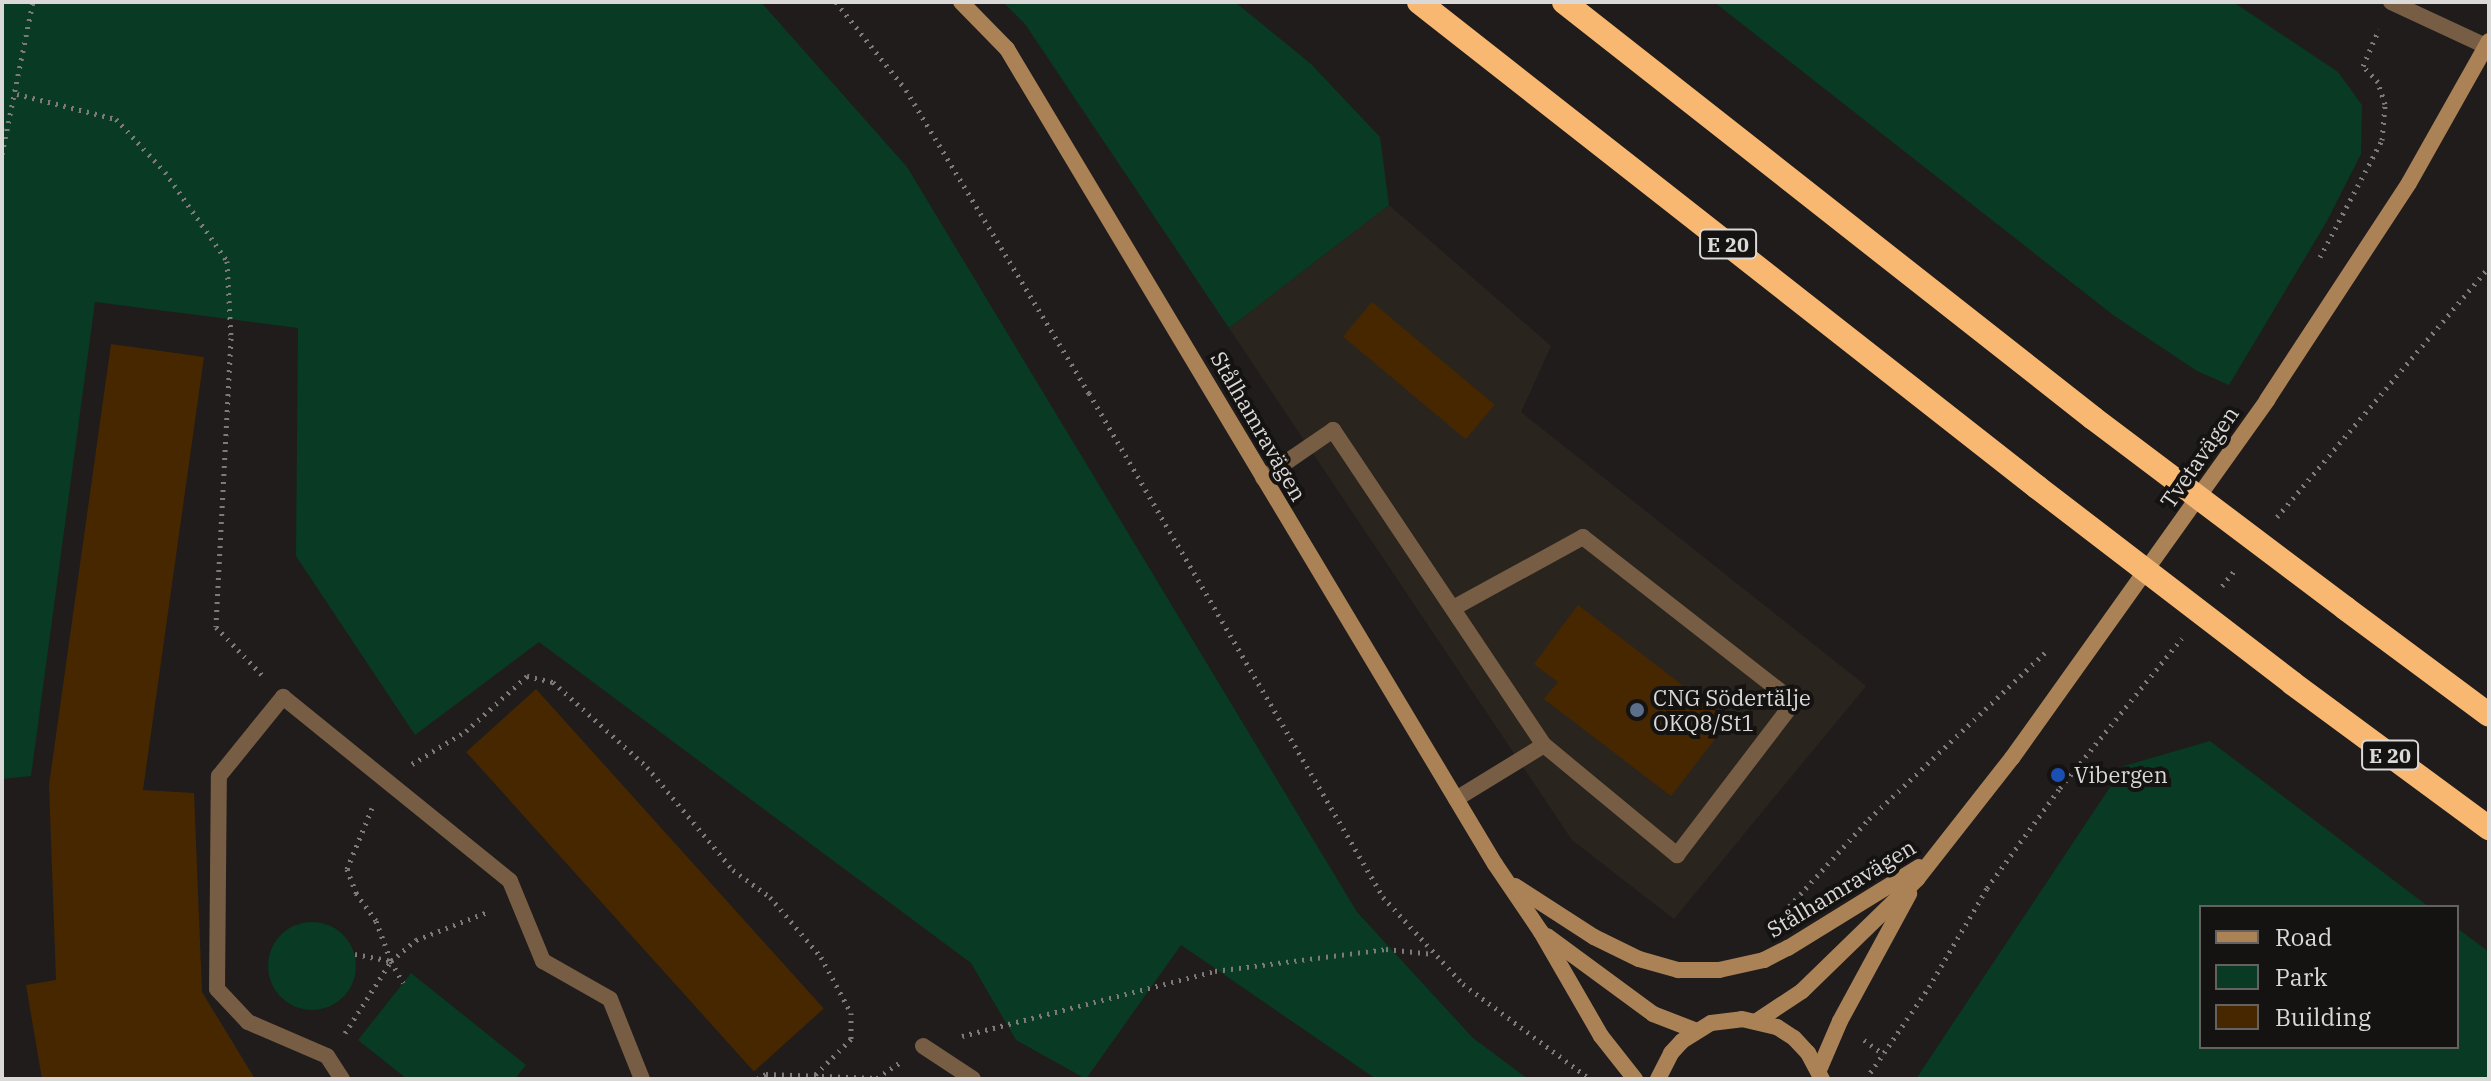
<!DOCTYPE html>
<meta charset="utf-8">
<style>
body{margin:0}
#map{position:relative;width:2491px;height:1081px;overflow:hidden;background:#1f1c1b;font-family:"IBM Plex Serif",serif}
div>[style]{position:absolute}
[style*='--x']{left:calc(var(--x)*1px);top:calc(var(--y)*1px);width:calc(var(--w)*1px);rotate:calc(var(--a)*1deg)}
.built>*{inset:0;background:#2a241e}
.green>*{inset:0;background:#093a23}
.round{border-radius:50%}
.building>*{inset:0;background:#472700;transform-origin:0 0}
.path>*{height:5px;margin-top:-2.5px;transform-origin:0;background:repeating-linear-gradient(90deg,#7d7a79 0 2px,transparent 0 8px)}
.lane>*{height:16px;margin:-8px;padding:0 8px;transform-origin:8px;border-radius:8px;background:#775d43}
.street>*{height:16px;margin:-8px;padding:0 8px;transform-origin:8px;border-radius:8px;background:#775d43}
.secondary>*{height:16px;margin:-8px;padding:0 8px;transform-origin:8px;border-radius:8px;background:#ab8256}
.highway>*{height:24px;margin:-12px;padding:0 12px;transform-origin:12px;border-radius:12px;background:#f9b871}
.highway-bridge>*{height:24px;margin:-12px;padding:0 12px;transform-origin:12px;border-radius:12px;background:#f9b871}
.dots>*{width:22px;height:22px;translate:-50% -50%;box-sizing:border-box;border:4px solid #151312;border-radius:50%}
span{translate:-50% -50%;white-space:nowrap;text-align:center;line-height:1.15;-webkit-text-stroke:8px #151312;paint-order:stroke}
.shield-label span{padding:2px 6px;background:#151312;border:2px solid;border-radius:6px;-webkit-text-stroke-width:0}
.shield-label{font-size:20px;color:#dbd9d8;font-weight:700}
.street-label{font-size:22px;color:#dbd9d8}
.poi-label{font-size:22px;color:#dbd9d8}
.left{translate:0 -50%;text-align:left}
.frame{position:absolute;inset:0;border:4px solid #dbd9d8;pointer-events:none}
.legend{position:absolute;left:2199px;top:905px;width:260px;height:144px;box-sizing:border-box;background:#151312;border:2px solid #646261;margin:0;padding:10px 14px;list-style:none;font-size:24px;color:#dbd9d8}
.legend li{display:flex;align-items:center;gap:16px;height:40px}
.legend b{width:40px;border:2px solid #646261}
</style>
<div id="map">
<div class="built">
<div style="clip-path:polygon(1389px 205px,1551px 346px,1521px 412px,1866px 686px,1674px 919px,1572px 840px,1229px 328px)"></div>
</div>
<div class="green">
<div style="clip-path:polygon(2px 2px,761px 2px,907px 167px,1357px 912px,1473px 1038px,1528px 1079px,1376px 1079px,1181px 945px,1086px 1079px,1016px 1040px,971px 963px,539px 642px,415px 735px,296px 556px,298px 328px,95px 302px,31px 776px,2px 779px)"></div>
<div style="clip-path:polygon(1003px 2px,1235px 2px,1311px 64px,1380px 137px,1389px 205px,1229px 328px,1025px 24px)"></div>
<div style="clip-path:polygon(1714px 2px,2233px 2px,2338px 72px,2362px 105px,2361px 154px,2327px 221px,2229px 385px,2197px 371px,2113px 315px)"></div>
<div style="clip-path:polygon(2210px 741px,2429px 907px,2201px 907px,2201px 1047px,2457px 1047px,2457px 928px,2489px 952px,2489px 1079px,1916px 1079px,2124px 766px)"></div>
<div class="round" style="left:268px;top:922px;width:88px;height:88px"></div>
<div style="clip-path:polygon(411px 973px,526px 1065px,515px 1079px,407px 1079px,358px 1040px)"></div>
</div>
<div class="building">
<div style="left:1372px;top:302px;width:160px;height:45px;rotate:40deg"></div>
<div style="clip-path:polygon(111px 344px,204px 357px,143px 790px,194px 793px,202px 992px,255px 1079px,42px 1079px,26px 985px,56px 980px,49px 785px)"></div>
<div style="clip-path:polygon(1578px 605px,1729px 721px,1671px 796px,1544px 699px,1558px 682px,1534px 664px)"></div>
<div style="left:536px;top:689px;width:430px;height:94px;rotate:48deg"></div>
</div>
<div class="path">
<div style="--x:836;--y:2;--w:112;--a:51.5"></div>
<div style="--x:906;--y:90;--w:354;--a:58.9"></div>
<div style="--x:1089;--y:393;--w:583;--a:59.74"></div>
<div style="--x:1383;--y:897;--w:118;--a:47.4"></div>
<div style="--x:1463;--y:984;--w:159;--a:36.8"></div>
<div style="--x:17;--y:94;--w:102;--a:14.2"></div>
<div style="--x:116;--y:119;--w:72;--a:47.2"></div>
<div style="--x:165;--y:172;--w:108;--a:55.1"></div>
<div style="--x:227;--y:261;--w:77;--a:87"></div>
<div style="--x:231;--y:338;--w:289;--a:93"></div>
<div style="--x:216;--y:627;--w:68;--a:46.2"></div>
<div style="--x:2;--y:154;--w:155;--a:-78.5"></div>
<div style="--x:2320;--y:257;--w:132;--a:-62.1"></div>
<div style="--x:2382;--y:140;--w:36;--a:-85"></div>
<div style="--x:2385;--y:104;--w:23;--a:-108"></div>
<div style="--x:2378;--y:82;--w:22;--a:-133"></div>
<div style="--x:2363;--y:66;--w:40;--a:-66.6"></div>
<div style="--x:2277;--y:517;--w:328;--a:-49.7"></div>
<div style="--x:2222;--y:586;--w:22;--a:-51"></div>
<div style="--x:412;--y:764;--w:63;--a:-31.4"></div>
<div style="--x:466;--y:731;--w:82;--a:-42"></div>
<div style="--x:527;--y:676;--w:27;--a:13"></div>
<div style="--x:553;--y:682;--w:127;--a:42.1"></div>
<div style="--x:647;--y:767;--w:134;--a:50.1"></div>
<div style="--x:733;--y:870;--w:46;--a:36.1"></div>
<div style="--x:770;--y:897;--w:79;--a:49.6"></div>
<div style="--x:821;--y:957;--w:64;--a:61.8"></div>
<div style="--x:851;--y:1013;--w:26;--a:90"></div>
<div style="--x:851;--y:1039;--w:52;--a:135"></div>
<div style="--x:372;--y:808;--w:66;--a:112.3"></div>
<div style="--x:347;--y:869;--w:26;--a:69"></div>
<div style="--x:356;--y:893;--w:34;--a:54"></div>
<div style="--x:376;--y:921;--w:43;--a:69.4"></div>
<div style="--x:1784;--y:912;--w:126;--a:-47.6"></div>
<div style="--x:1869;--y:819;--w:248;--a:-43.4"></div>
<div style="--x:355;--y:954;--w:37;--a:11"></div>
<div style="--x:391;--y:961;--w:25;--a:61"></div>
<div style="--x:345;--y:1033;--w:85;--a:-57.4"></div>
<div style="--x:391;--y:961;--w:33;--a:-40"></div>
<div style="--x:416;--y:940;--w:79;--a:-21.4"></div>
<div style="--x:962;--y:1036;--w:261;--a:-14.4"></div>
<div style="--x:1215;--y:971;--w:172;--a:-7.3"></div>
<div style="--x:1386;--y:949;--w:48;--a:5.9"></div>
<div style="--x:1864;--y:1040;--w:24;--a:36"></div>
<div style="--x:877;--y:1078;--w:27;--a:-34"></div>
<div style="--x:757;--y:1079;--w:10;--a:-29"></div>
<div style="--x:766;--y:1074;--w:111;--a:2.1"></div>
<div style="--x:1866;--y:1079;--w:112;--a:-55.6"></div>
<div style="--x:1929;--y:987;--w:115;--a:-59.6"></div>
<div style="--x:1987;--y:888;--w:124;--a:-53.9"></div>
<div style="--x:2060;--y:788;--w:193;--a:-50.9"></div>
</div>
<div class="lane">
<div style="--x:1263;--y:478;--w:85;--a:-34.4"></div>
<div style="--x:1333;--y:430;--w:379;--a:56.2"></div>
<div style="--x:1544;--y:745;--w:173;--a:39.6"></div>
<div style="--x:1677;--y:855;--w:193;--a:-52.6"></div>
<div style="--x:1794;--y:702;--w:268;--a:-142"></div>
<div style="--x:1583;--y:537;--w:146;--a:151.3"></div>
<div style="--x:1456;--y:799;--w:103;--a:-31.5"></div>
<div style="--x:923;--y:1046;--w:60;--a:33.4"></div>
<div style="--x:342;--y:1079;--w:27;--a:-123"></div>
<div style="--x:327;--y:1056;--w:86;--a:-156.7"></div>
<div style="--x:248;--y:1022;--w:45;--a:-133.2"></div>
<div style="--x:217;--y:989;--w:213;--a:-89.5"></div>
<div style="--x:219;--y:776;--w:102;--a:-51"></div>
<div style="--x:283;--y:697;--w:292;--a:39"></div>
<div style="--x:510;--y:881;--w:87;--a:67.6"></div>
<div style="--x:543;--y:961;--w:77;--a:29.6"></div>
<div style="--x:610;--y:999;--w:86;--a:68.2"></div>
</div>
<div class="street">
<div style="--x:2391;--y:2;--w:105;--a:24.9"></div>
</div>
<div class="secondary">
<div style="--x:961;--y:2;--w:66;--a:45.6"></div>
<div style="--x:1007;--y:49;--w:950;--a:59.09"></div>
<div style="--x:1495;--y:864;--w:82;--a:55.9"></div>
<div style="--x:1541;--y:932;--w:120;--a:60"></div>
<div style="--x:1601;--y:1036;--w:55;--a:51.7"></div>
<div style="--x:1515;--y:886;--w:94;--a:32.8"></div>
<div style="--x:1594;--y:937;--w:50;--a:26.1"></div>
<div style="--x:1639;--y:959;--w:41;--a:15.8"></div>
<div style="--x:1678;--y:970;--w:41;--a:0"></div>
<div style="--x:1719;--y:970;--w:46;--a:-12.5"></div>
<div style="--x:1764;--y:960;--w:27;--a:-27"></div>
<div style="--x:1788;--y:948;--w:154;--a:-31.7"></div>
<div style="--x:1547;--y:936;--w:132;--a:36.3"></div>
<div style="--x:1653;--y:1014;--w:47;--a:21.1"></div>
<div style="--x:1757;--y:1021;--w:54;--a:-33.7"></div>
<div style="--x:1802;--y:991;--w:161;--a:-44.2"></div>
<div style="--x:1917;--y:879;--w:154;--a:-51.9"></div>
<div style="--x:2012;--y:758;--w:440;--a:-54.5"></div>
<div style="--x:2267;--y:400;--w:259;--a:-56.8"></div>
<div style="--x:2409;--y:183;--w:163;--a:-60.6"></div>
<div style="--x:1819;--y:1070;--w:53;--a:-66.8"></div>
<div style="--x:1840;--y:1021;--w:145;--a:-61.5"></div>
<div style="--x:1658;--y:1079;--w:29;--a:-63"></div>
<div style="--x:1671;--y:1053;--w:16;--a:-47"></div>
<div style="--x:1682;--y:1041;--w:34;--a:-32"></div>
<div style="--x:1711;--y:1023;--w:31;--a:-7"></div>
<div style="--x:1742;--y:1019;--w:36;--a:13"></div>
<div style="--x:1777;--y:1027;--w:20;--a:33"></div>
<div style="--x:1794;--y:1038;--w:21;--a:47"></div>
<div style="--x:1808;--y:1053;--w:30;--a:62"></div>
</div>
<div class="highway">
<div style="--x:1419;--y:2;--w:786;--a:38.12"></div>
<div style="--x:1564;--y:2;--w:673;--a:38.18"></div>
<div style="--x:2345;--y:608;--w:179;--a:36.6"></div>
<div style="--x:2292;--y:683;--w:245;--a:36.4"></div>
</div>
<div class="highway-bridge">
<div style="--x:2093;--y:418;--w:316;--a:37"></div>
<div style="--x:2037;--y:487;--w:322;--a:37.5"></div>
</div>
<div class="dots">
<div style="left:1637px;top:710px;background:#5c6f8a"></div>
<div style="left:2058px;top:775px;background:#1a4fb4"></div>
</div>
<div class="shield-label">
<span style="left:1728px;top:244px">E 20</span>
<span style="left:2390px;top:755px">E 20</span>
</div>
<div class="street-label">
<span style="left:1259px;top:426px;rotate:60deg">Stålhamravägen</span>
<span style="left:2199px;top:457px;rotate:-55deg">Tvetavägen</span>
<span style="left:1841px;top:888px;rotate:-31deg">Stålhamravägen</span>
</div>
<div class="poi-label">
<span class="left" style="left:1653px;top:710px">CNG Södertälje<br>OKQ8/St1</span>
<span class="left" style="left:2074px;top:775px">Vibergen</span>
</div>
<div class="frame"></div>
<ul class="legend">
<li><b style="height:10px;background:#ab8256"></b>Road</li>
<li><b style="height:22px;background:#093a23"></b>Park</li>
<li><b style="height:22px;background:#472700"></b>Building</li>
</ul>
</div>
